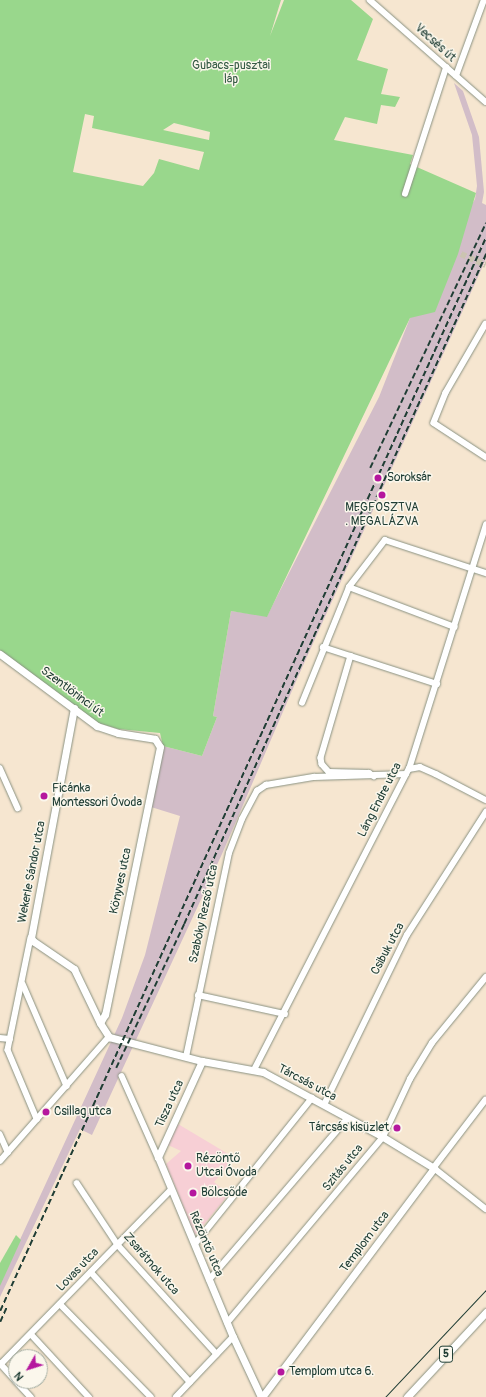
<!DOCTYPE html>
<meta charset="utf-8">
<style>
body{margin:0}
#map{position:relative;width:486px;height:1397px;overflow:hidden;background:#f6e6d0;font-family:Pangolin,sans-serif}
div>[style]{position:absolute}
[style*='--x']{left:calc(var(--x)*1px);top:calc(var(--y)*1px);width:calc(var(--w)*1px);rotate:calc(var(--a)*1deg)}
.built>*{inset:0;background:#f7cfd5}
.industrial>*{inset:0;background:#d2bdc8}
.green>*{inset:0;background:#99d78c}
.minor-tunnel>*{height:5.5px;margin-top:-2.75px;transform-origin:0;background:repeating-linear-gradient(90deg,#cbc4b1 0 5.5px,transparent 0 8.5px)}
.roads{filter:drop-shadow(0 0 1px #8a9282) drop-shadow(0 0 1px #8a9282)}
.minor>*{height:5.5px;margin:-2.75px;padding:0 2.75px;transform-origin:2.75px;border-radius:2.75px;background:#fff}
.major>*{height:7px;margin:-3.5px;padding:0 3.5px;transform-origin:3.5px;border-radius:3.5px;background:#fff}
.tram>*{height:1px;margin:-0.5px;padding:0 0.5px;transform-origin:0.5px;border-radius:0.5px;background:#1f3d34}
.rail>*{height:1.5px;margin-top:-0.75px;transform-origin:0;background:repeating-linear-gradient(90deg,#1f3d34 0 6px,transparent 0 9px)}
.dots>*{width:11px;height:11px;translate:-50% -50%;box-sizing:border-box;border:2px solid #fbf7ec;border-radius:50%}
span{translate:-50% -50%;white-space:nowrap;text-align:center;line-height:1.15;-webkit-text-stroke:3px #fbf7ec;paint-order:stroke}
.shield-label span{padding:1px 3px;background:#fbf7ec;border:1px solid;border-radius:3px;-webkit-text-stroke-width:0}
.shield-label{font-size:11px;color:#1f3d34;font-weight:700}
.street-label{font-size:12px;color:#1f3d34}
.park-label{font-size:12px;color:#375c46}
.poi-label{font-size:12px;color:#1f3d34}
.left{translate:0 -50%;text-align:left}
.right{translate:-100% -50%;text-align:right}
.north{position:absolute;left:8px;top:1349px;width:40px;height:40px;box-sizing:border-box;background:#fbf7ec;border:1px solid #a3ada2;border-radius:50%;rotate:231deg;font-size:11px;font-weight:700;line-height:16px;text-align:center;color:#1f3d34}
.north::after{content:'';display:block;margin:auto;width:14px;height:18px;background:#b5179e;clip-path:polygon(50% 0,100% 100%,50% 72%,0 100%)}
</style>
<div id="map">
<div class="built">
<div style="clip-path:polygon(178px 1124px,235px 1158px,214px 1182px,229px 1194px,195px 1235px,166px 1164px,181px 1151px,168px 1145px)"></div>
</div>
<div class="industrial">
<div style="clip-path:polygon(454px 83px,463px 91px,479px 137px,484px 192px,482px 203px,486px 205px,486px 259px,297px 679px,222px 854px,92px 1135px,80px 1129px,0 1297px,0 1283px,122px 1018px,145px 955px,180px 816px,151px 807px,163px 746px,202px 756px,217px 717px,213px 716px,231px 611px,267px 616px,379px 397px,410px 318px,475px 199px,477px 186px,472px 135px)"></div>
</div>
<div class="green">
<div style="clip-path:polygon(evenodd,0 0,281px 0,270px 36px,284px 0,351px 0,373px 19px,357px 60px,388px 69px,381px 94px,400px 97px,395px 107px,381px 105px,377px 124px,345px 117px,334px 140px,413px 155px,410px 164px,476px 193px,458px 254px,435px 312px,410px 318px,267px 617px,231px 611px,213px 716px,217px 717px,202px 756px,163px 746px,160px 733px,118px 729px,98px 723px,0 650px,0 0,85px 114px,94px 116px,92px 128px,204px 152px,199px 170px,159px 159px,154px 173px,143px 186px,73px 172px,85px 114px,0 0,174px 123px,210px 132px,209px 140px,163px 130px,174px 123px)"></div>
<div style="clip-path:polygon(16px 1235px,21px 1240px,0 1286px,0 1263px)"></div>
</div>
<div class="minor-tunnel">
<div style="--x:461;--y:254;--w:27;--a:24"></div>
</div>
<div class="roads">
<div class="minor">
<div style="--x:370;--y:0;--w:154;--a:41.3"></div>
<div style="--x:456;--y:76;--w:81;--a:-69.8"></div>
<div style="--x:405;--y:194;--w:133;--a:-72"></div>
<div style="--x:486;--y:324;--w:80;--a:120.1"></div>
<div style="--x:446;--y:393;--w:32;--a:112"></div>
<div style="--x:434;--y:423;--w:62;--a:33.2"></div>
<div style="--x:349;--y:587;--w:113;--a:20.7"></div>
<div style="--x:323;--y:647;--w:120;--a:18"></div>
<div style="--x:351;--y:656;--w:106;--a:106.4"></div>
<div style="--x:321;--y:758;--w:6;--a:81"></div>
<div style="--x:322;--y:764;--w:11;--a:49"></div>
<div style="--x:329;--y:772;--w:40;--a:1.4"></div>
<div style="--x:369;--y:773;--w:6;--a:31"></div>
<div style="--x:302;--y:703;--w:125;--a:-67.9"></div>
<div style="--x:349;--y:587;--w:59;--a:-52.5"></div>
<div style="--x:385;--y:540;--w:106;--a:18.1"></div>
<div style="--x:0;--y:768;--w:44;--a:65.8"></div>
<div style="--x:409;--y:769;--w:11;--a:-10"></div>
<div style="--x:420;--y:767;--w:17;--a:24"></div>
<div style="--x:436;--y:774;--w:56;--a:27.5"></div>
<div style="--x:31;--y:938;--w:114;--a:101.6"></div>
<div style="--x:8;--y:1050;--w:75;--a:67.2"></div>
<div style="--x:23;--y:984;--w:111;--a:66.7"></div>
<div style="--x:198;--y:995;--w:89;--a:12.3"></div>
<div style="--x:0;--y:1038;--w:10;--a:6"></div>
<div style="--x:186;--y:1057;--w:208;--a:-78.1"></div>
<div style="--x:229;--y:853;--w:36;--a:-69"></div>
<div style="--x:242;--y:819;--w:32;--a:-62"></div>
<div style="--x:257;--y:791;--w:11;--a:-34"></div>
<div style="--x:266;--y:785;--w:49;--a:-9.5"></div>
<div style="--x:314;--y:777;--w:92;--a:-1.9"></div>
<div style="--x:254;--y:1070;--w:339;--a:-62.8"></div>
<div style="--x:409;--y:769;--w:256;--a:-72.5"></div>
<div style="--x:122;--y:1076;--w:89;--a:66"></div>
<div style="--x:486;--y:1100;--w:86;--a:127.4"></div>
<div style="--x:434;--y:1168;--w:66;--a:38.3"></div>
<div style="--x:324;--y:1105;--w:189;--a:-64"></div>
<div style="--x:407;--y:935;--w:146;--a:-57.3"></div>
<div style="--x:0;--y:1134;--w:20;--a:66"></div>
<div style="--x:0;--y:1161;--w:165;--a:-48.7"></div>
<div style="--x:77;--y:1183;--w:74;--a:56.5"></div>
<div style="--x:118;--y:1245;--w:147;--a:47.8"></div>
<div style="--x:195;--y:1244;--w:187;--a:-51.3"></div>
<div style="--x:91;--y:1272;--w:148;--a:48"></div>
<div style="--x:209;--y:1280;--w:213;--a:-49.4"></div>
<div style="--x:60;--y:1304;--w:130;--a:45.6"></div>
<div style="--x:227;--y:1323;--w:243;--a:-50"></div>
<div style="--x:383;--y:1137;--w:64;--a:-65"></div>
<div style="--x:410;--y:1079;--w:42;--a:-58.6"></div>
<div style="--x:432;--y:1043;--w:85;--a:-50.7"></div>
<div style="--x:31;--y:1334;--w:86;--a:47.4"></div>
<div style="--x:0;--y:1363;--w:24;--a:48"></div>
<div style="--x:1;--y:1364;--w:243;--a:-45.7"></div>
<div style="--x:16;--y:1381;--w:22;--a:47"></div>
<div style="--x:176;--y:1397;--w:83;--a:-46.5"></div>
</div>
<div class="major">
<div style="--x:0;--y:654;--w:121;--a:36.6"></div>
<div style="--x:97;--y:726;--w:22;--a:18"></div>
<div style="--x:118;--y:733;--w:37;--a:9"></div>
<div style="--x:155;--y:739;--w:9;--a:58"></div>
<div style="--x:160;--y:747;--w:273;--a:101.6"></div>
<div style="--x:105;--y:1014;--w:10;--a:119"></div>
<div style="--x:74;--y:708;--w:234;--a:100.6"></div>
<div style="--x:31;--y:938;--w:4;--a:56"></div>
<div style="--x:33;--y:941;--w:50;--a:34.3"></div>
<div style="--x:74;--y:969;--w:60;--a:64.3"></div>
<div style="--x:100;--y:1023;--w:17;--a:57"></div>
<div style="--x:109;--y:1037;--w:96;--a:14.5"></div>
<div style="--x:202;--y:1061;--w:62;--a:10.2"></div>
<div style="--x:263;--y:1072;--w:136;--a:28.4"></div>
<div style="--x:383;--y:1137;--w:60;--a:31.3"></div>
<div style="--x:434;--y:1168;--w:286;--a:126.9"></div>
<div style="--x:202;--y:1061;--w:106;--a:114.6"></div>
<div style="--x:158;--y:1157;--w:195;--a:67.4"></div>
<div style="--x:233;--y:1337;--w:66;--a:65"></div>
<div style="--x:407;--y:1397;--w:116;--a:-47.1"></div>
</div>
</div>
<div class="tram">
<div style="--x:385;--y:1397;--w:147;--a:-46.7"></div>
</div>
<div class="rail">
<div style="--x:370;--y:468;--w:271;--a:-64.7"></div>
<div style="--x:116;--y:1068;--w:159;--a:-64.7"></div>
<div style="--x:184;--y:924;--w:735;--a:-65.74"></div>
<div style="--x:0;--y:1311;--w:1179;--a:-65.65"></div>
<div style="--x:0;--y:1322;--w:17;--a:-66"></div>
</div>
<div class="dots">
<div style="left:378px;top:478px;background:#b5179e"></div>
<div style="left:382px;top:495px;background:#b5179e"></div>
<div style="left:44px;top:796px;background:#b5179e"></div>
<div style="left:46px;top:1112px;background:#b5179e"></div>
<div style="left:397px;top:1128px;background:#b5179e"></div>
<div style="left:188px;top:1166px;background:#b5179e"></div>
<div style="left:193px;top:1193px;background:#b5179e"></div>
<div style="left:281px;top:1372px;background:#b5179e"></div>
</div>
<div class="shield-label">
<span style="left:446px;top:1354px">5</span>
</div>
<div class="street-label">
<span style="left:435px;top:43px;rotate:42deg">Vecsés út</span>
<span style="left:72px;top:692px;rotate:37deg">Szentlőrinci út</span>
<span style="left:380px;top:800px;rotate:-63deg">Láng Endre utca</span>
<span style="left:32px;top:872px;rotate:-79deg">Wekerle Sándor utca</span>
<span style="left:121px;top:881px;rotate:-78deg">Könyves utca</span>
<span style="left:204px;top:914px;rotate:-78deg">Szabóky Rezső utca</span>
<span style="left:388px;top:949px;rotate:-62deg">Csibuk utca</span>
<span style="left:307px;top:1083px;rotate:28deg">Tárcsás utca</span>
<span style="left:170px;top:1104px;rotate:-65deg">Tisza utca</span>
<span style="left:343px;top:1168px;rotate:-51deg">Szitás utca</span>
<span style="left:365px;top:1242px;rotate:-53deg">Templom utca</span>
<span style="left:206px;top:1244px;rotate:67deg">Rézöntő utca</span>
<span style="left:151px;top:1264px;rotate:49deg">Zsarátnok utca</span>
<span style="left:78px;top:1270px;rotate:-46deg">Lovas utca</span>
</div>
<div class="park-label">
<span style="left:231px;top:73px">Gubacs-pusztai<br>láp</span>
</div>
<div class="poi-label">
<span class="left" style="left:387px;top:478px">Soroksár</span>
<span style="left:382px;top:515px">MEGFOSZTVA<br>. MEGALÁZVA</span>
<span class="left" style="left:52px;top:796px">Ficánka<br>Montessori Óvoda</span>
<span class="left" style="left:54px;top:1112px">Csillag utca</span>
<span class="right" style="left:389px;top:1128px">Tárcsás kisüzlet</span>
<span class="left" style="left:196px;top:1166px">Rézöntő<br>Utcai Óvoda</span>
<span class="left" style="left:201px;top:1193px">Bölcsőde</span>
<span class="left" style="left:289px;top:1372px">Templom utca 6.</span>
</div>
<div class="north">N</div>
</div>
